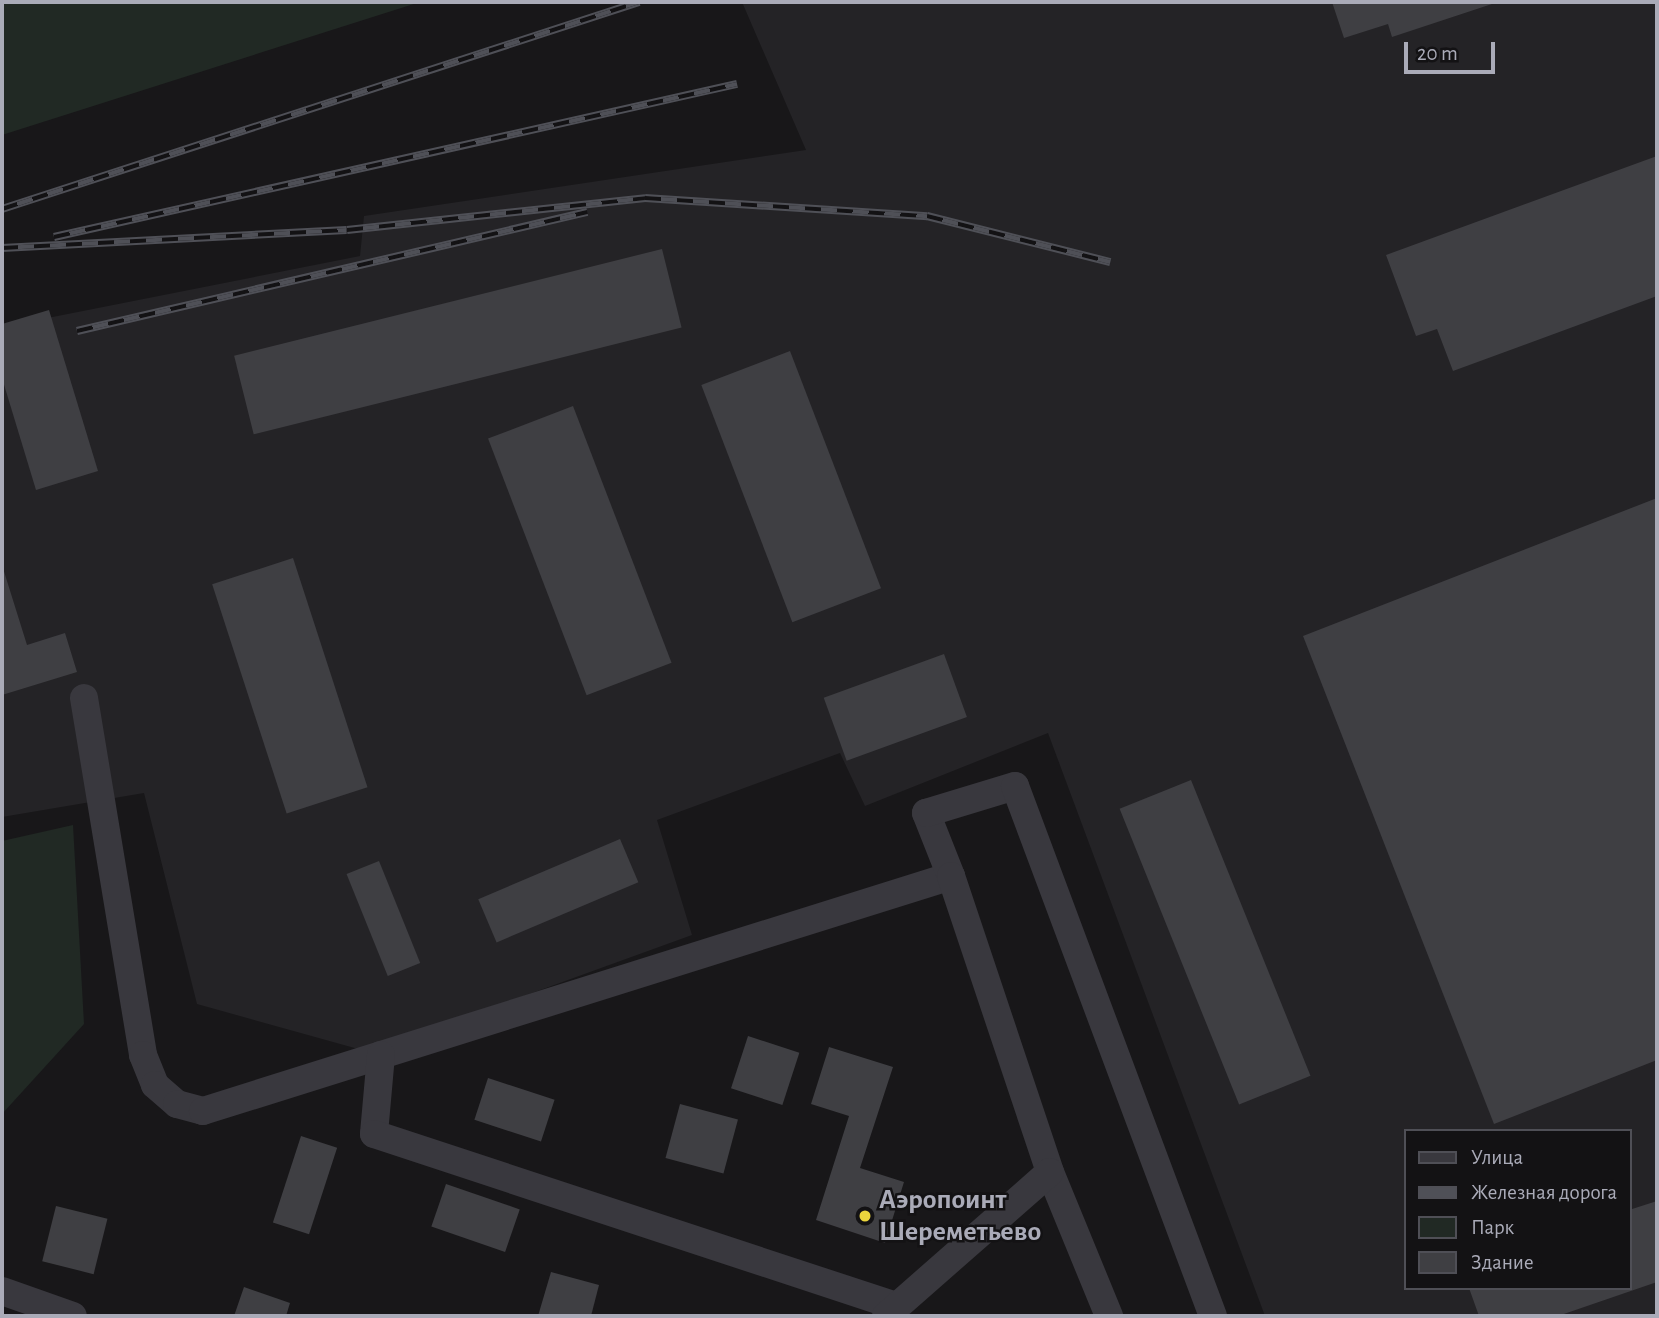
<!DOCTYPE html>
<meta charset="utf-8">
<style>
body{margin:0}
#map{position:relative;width:1659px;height:1318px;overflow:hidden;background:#181719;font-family:"Alegreya Sans",sans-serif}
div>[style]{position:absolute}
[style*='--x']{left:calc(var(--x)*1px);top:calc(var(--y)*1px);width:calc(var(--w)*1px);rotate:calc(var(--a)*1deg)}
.built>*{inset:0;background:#242326}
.green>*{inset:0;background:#212924}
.building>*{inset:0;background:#3f3f43;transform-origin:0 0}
.street>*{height:28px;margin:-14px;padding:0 14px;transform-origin:14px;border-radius:14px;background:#39383e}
.rail>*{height:8px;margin-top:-4px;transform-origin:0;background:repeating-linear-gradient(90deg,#131214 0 16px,#4f5057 0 32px);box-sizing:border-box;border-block:2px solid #4f5057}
.dots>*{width:19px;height:19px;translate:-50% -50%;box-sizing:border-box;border:4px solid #131214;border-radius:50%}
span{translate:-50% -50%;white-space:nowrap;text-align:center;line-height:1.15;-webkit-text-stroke:5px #131214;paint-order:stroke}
.poi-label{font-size:28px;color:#aaabb8;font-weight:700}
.left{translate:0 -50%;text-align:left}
.frame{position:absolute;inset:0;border:4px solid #aaabb8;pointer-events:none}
.legend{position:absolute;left:1404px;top:1129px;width:228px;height:161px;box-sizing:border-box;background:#131214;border:2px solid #4f4f56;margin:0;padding:9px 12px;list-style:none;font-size:21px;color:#aaabb8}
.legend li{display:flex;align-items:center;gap:14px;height:35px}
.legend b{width:35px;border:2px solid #4f4f56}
.scale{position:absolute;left:1404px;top:42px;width:91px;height:32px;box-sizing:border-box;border:4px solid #aaabb8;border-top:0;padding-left:9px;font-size:21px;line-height:24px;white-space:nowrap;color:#aaabb8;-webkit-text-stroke:5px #131214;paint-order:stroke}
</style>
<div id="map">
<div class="built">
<div style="clip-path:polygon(evenodd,742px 2px,1657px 2px,1657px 1316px,1265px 1316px,1048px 733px,865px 806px,840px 753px,657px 820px,692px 935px,369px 1052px,197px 1004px,144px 793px,2px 817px,2px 327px,360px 256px,364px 216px,806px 150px,742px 2px,1405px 1131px,1629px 1131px,1629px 1288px,1405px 1288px,1405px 1131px)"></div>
</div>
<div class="green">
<div style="clip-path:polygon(2px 2px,420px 2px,2px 135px)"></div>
<div style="clip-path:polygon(73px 825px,84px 1024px,2px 1114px,2px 841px)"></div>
</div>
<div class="building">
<div style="clip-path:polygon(1332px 2px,1498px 2px,1392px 37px,1388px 24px,1344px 38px)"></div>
<div style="clip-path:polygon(1657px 156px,1657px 296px,1453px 371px,1437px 329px,1416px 336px,1386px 255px)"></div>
<div style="left:662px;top:249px;width:81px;height:441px;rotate:76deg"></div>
<div style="clip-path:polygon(49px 310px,98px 471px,36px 490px,2px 378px,2px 324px)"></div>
<div style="left:790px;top:351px;width:254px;height:95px;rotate:69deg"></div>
<div style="left:573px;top:406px;width:275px;height:91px;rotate:69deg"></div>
<div style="clip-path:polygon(1657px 498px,1657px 1060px,1494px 1124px,1303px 636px)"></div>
<div style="left:293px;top:558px;width:241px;height:85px;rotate:72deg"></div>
<div style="clip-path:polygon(2px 565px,27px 645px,65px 633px,77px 672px,2px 695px)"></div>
<div style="left:944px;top:654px;width:67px;height:128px;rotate:70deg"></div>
<div style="left:1191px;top:780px;width:319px;height:77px;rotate:68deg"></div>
<div style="left:620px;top:839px;width:47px;height:154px;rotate:67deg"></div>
<div style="left:379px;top:861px;width:110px;height:35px;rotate:68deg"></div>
<div style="left:748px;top:1036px;width:54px;height:55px;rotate:18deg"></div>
<div style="clip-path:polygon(829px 1047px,893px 1067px,860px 1168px,904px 1182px,885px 1243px,816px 1220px,849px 1116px,811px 1104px)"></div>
<div style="left:488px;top:1078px;width:70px;height:44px;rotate:18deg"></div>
<div style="left:680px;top:1104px;width:60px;height:56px;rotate:15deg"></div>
<div style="left:301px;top:1136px;width:38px;height:91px;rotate:18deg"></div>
<div style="left:446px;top:1184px;width:78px;height:45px;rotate:19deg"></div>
<div style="clip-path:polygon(1657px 1201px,1657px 1282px,1558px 1316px,1479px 1316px,1469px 1288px,1629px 1288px,1629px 1210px)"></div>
<div style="left:56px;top:1206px;width:53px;height:57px;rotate:14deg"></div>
<div style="clip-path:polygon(551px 1272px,599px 1285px,591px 1316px,538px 1316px)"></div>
<div style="clip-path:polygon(244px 1287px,290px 1303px,286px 1316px,234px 1316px)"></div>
</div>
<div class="street">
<div style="--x:84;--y:698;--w:362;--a:80.6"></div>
<div style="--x:143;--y:1055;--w:32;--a:68"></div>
<div style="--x:155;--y:1085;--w:29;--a:41"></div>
<div style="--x:177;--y:1104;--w:27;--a:15"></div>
<div style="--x:203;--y:1111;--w:784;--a:-17.44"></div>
<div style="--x:951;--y:876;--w:68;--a:-111.6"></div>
<div style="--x:926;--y:813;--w:93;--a:-16.9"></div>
<div style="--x:1015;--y:786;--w:566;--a:69.52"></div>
<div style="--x:951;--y:876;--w:312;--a:71.5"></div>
<div style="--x:1050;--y:1172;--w:156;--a:67.7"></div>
<div style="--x:381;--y:1055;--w:79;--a:95.1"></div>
<div style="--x:374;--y:1134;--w:550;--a:18.24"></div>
<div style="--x:2;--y:1291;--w:75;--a:19.4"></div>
<div style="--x:886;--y:1316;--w:218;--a:-41.3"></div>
</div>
<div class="rail">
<div style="--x:2;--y:209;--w:670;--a:-18"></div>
<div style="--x:54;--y:237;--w:700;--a:-12.63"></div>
<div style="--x:2;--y:248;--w:345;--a:-3"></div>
<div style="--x:347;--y:230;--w:300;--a:-6.1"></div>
<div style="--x:645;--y:198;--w:283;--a:3.7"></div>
<div style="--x:927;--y:216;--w:189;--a:14.1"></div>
<div style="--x:77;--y:331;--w:524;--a:-13.13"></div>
</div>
<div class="dots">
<div style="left:865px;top:1216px;background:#ebd63d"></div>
</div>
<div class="poi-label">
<span class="left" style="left:879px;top:1216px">Аэропоинт<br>Шереметьево</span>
</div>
<div class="frame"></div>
<ul class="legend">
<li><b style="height:9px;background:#39383e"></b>Улица</li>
<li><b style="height:9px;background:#4f5057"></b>Железная дорога</li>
<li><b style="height:19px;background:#212924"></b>Парк</li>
<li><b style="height:19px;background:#3f3f43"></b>Здание</li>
</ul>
<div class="scale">20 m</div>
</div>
